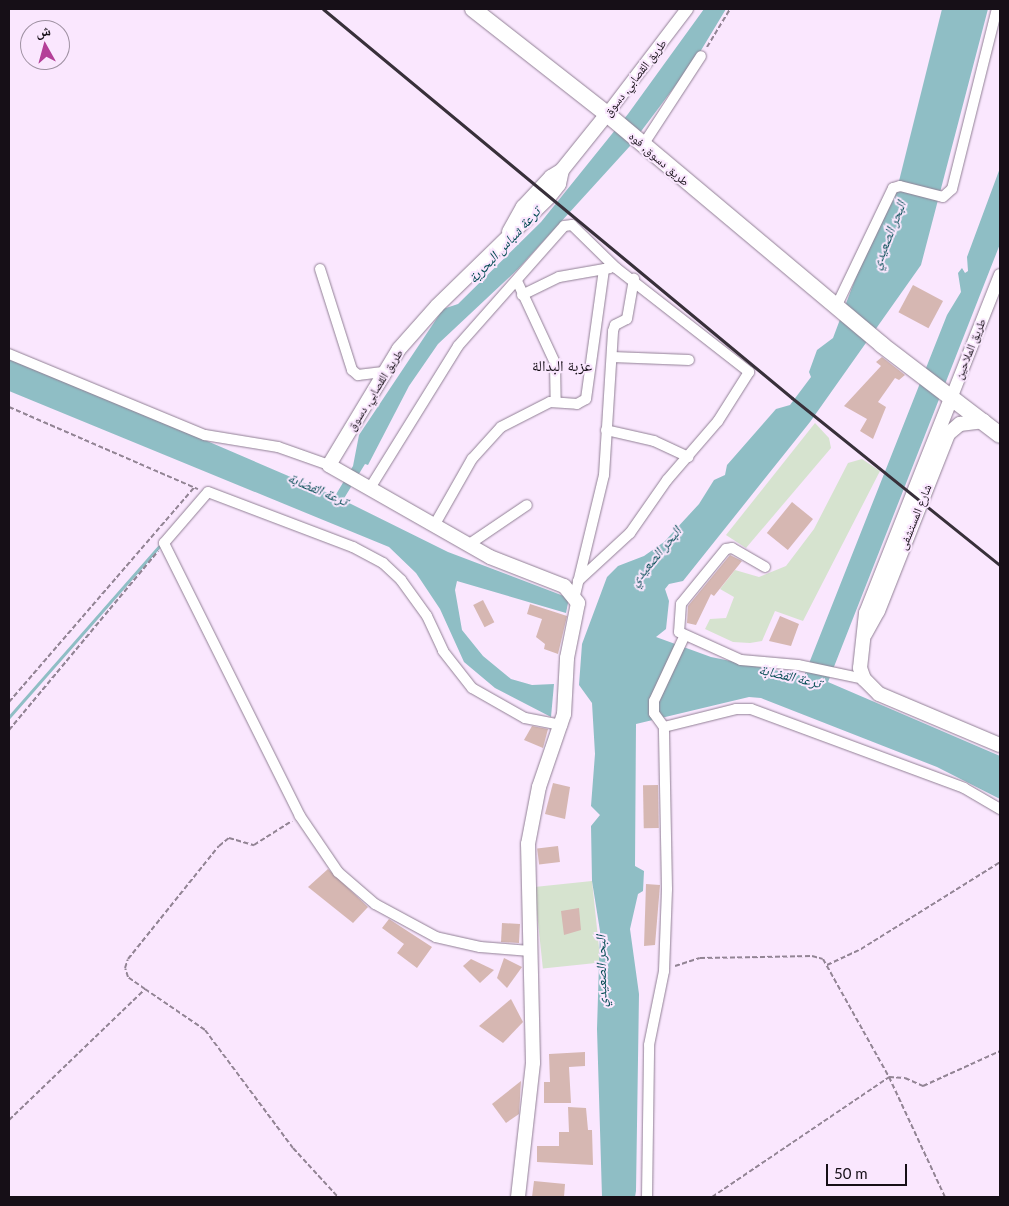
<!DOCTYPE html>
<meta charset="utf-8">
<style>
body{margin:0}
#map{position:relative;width:1009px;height:1206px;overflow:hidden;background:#fae7fe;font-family:Lato,"Noto Naskh Arabic",sans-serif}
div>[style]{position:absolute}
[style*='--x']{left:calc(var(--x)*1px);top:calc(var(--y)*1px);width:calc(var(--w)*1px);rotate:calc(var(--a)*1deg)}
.green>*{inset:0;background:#d6e3cf;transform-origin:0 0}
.water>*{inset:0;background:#8fbec5}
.stream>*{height:3px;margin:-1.5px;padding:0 1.5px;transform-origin:1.5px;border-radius:1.5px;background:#8fbec5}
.building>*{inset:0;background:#d6b7b2;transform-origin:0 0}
.path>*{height:2px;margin-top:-1px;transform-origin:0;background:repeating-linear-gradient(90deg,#928494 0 5px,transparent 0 7.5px)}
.roads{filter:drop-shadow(0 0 1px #918095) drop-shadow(0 0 1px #918095)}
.minor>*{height:10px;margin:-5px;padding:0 5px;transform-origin:5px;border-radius:5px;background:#fff}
.tertiary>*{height:12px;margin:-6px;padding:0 6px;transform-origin:6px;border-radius:6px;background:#fff}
.secondary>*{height:14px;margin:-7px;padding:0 7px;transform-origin:7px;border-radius:7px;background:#fff}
.primary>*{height:16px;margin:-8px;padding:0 8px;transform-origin:8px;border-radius:8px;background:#fff}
.rail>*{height:3px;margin:-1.5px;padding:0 1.5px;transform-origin:1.5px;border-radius:1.5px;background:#38303a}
span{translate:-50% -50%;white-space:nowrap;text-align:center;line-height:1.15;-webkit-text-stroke:4px #fae7fe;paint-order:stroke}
.street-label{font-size:12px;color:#160f17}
.water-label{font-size:14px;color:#064d55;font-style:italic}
.quarter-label{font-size:15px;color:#160f17}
.frame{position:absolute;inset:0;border:10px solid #160f17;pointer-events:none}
.north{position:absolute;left:20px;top:20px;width:50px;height:50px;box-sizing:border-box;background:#fae7fe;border:1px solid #9f91a2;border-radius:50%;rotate:353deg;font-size:14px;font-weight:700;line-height:20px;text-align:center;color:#160f17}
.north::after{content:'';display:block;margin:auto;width:18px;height:22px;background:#b43f98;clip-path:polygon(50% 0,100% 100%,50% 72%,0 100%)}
.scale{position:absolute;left:826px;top:1164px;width:81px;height:22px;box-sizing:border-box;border:2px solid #160f17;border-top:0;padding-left:6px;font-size:15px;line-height:18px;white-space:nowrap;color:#160f17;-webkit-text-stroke:4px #fae7fe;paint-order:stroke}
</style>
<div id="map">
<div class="green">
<div style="clip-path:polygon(815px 423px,829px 438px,831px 448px,746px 548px,726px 535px)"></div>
<div style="clip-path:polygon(862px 459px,880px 471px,803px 621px,775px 611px,762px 641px,750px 643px,733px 642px,705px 629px,710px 619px,726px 618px,734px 597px,720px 589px,735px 570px,759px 577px,786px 566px,814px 529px,848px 463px)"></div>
<div style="left:592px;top:881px;width:82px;height:58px;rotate:84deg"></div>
</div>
<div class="water">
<div style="clip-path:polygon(704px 9px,726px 9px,697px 57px,630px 146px,518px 269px,438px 344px,409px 386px,368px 465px,365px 464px,343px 500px,448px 552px,569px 598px,566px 613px,457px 581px,455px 590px,462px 630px,483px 656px,511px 679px,532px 685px,554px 684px,551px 717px,495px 688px,464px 662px,440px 609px,416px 573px,389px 547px,9px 391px,9px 356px,335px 496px,353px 466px,359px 435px,443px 309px,458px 304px,541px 222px,628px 114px)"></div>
<div style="clip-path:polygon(942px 9px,988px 9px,921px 265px,810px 422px,683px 581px,669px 584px,665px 589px,669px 601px,666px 629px,656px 637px,711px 657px,804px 676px,947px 315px,961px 292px,958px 273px,962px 268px,965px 273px,968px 271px,967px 257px,1000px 168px,1000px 244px,828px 682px,1000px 756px,1000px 799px,937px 767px,761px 698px,749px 697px,636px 724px,635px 866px,644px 871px,643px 891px,638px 894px,630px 929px,639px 994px,636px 1191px,635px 1197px,602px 1197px,597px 1029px,600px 931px,592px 881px,591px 826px,600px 815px,591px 806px,595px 754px,592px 703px,579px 685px,582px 644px,607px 577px,618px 566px,644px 556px,664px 542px,699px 504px,714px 480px,725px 475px,727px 465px,776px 409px,790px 405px,811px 377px,809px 372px,817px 350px,833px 338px,868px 245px,895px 197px)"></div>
</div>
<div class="stream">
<div style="--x:9;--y:717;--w:232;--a:-48.7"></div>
</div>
<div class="building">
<div style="left:913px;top:285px;width:34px;height:31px;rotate:28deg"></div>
<div style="clip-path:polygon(882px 357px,905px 375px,899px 380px,895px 378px,878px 402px,886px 407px,873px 439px,860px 431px,867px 419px,844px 406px,881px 366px,876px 362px)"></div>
<div style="left:792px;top:502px;width:27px;height:40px;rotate:39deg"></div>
<div style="clip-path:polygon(730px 555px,742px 561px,714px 596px,711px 594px,696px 625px,687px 623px,688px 606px)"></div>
<div style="left:483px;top:600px;width:25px;height:11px;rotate:63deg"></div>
<div style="clip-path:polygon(530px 604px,567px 616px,558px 654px,544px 649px,545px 644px,536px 637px,542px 619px,527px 614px)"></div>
<div style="clip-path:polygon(780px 616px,799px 624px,791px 646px,769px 641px)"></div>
<div style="clip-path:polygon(532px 726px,548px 729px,543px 748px,524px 740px)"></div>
<div style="clip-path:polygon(553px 783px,570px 787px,565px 819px,545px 814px)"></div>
<div style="left:658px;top:785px;width:43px;height:15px;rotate:89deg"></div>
<div style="left:558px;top:846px;width:16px;height:21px;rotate:83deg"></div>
<div style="clip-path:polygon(328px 869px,368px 907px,353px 923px,308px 887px)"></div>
<div style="clip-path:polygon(646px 884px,660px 885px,655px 945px,644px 946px)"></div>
<div style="clip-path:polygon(579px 908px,581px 930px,564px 935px,561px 911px)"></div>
<div style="clip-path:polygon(389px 919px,432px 947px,417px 968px,397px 953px,404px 944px,382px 928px)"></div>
<div style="left:502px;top:923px;width:18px;height:19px;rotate:3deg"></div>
<div style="clip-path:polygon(504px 958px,522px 967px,507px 988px,497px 978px)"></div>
<div style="clip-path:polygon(471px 959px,494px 970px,480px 983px,463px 966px)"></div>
<div style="clip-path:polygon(511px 999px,523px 1022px,503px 1043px,479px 1026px)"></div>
<div style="clip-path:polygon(585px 1052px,585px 1066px,569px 1067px,571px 1103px,544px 1103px,544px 1082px,550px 1082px,549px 1054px)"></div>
<div style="clip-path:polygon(521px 1081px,519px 1114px,506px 1123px,492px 1104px)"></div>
<div style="clip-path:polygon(568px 1107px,586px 1108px,588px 1130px,592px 1130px,593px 1165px,537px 1162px,537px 1146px,559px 1146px,559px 1132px,569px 1132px)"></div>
<div style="clip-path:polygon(534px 1181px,565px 1184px,564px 1197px,532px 1197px)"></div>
</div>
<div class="path">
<div style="--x:707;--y:47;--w:44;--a:-58.8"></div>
<div style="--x:9;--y:407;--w:206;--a:23.5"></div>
<div style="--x:9;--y:702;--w:283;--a:-49.2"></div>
<div style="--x:9;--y:730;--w:233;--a:-50.2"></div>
<div style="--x:827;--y:965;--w:38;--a:-25"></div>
<div style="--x:861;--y:949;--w:164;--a:-32"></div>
<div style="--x:675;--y:966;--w:26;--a:-18"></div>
<div style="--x:700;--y:958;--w:112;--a:-1"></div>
<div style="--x:812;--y:956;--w:11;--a:15"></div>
<div style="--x:823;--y:959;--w:135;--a:60.8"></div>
<div style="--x:889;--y:1077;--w:132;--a:65"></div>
<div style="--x:145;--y:989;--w:21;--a:-145"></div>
<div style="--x:128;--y:977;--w:9;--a:-108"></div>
<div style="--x:125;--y:968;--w:9;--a:-72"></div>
<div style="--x:128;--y:959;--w:145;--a:-51.2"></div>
<div style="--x:219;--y:846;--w:13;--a:-39"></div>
<div style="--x:229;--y:838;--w:26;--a:16"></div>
<div style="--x:254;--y:845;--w:45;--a:-32.3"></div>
<div style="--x:9;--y:1120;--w:189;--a:-43.9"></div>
<div style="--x:145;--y:989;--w:73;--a:34.3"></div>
<div style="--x:205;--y:1030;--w:147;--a:53.3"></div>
<div style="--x:293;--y:1148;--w:67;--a:47.4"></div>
<div style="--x:712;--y:1197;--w:214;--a:-34.1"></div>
<div style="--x:889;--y:1077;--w:16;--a:4"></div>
<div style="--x:905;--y:1078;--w:20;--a:24"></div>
<div style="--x:923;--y:1086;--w:85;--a:-24.4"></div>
</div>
<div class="roads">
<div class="minor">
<div style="--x:643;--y:145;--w:106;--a:-56.9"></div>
<div style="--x:320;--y:269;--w:106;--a:72.4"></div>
<div style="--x:352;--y:370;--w:8;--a:40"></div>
<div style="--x:358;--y:375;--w:25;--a:-7"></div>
<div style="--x:517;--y:281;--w:90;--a:65.1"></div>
<div style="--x:555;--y:363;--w:39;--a:89"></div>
<div style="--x:522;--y:295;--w:41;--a:-25.9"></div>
<div style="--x:559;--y:277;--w:52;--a:-10"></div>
<div style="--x:836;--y:307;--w:132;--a:-64.4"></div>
<div style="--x:893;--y:188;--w:7;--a:-16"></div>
<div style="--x:900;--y:186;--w:44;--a:14.3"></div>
<div style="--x:943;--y:197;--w:12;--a:-42"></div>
<div style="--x:952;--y:189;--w:186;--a:-76"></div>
<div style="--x:9;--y:354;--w:212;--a:22.5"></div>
<div style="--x:205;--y:435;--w:74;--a:9.3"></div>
<div style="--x:278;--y:447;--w:54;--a:19.4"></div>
<div style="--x:612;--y:357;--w:77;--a:2.2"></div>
<div style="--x:606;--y:430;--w:49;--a:12.9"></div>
<div style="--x:654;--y:441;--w:38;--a:25"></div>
<div style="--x:370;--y:488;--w:167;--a:-58.2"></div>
<div style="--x:458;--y:346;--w:160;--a:-48.5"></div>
<div style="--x:564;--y:226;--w:8;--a:-7"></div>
<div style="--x:572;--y:225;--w:62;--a:44.3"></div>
<div style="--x:616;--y:268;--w:169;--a:38"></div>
<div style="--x:749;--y:372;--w:58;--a:122.3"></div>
<div style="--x:718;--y:421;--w:78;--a:130.8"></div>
<div style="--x:667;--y:480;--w:65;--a:124.9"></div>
<div style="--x:630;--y:533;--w:71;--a:137.3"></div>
<div style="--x:435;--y:524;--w:75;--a:-60.4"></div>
<div style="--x:472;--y:459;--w:43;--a:-47.8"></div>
<div style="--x:501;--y:427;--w:55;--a:-27"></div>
<div style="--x:550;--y:402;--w:27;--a:4"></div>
<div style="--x:577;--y:404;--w:10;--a:-29"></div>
<div style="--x:586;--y:399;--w:131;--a:-82.1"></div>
<div style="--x:468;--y:545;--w:71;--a:-34.1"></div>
<div style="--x:765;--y:567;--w:38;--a:-150"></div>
<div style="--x:732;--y:548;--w:6;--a:171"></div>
<div style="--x:726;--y:549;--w:71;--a:129.3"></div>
<div style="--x:681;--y:604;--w:28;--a:94"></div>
<div style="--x:679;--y:632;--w:68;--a:24.3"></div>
<div style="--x:741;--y:660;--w:57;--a:5"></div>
<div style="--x:798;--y:665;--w:67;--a:12"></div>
<div style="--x:575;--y:595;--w:123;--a:-76.4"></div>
<div style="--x:604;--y:475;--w:144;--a:-86.4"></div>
<div style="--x:613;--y:331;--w:6;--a:-72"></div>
<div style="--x:615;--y:325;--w:13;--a:-27"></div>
<div style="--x:627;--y:319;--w:41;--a:-80.1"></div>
<div style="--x:664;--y:727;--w:74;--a:-14"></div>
<div style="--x:736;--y:709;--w:15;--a:0"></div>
<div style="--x:751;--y:709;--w:227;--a:20.3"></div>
<div style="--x:964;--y:788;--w:42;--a:30.3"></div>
<div style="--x:530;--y:951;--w:50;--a:-175.4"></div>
<div style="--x:480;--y:947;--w:45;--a:-167.2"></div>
<div style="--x:436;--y:937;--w:69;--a:-151.6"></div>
<div style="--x:375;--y:904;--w:49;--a:-139.1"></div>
<div style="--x:338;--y:872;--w:68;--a:-124.2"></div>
<div style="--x:300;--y:816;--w:305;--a:-116.5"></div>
<div style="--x:164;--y:543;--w:67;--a:-49.2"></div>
<div style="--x:208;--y:492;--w:155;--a:20.8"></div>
<div style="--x:353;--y:547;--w:34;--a:28"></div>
<div style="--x:383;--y:563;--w:25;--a:43"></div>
<div style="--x:401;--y:580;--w:44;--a:54.2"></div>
<div style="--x:427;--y:616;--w:38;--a:65"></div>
<div style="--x:443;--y:651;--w:47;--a:51.9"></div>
<div style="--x:472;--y:688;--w:61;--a:29.5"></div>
<div style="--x:525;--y:718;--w:38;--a:11"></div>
<div style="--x:647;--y:1197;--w:152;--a:-89.2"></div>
<div style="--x:649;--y:1045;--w:76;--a:-78.5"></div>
<div style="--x:664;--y:971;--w:82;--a:-87.9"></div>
<div style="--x:667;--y:889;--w:162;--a:-91.1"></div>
<div style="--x:664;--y:727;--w:17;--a:-126"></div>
<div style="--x:654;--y:713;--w:12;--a:-90"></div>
<div style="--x:654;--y:701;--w:71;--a:-64.9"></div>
</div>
<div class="tertiary">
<div style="--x:607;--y:114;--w:132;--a:-52.7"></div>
<div style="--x:952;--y:396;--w:130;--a:-68.4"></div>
</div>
<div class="secondary">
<div style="--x:509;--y:232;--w:29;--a:-61"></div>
<div style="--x:523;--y:207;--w:41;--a:-47"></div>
<div style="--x:551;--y:177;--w:13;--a:-32"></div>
<div style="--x:562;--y:170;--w:72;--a:-51.2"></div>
<div style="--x:952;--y:396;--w:233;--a:111.6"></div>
<div style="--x:866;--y:613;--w:55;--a:96.2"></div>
<div style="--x:860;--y:668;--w:12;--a:70"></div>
<div style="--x:864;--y:679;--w:21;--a:45"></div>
<div style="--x:879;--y:694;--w:131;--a:22.9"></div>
<div style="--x:865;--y:634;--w:26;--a:-61"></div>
<div style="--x:878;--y:611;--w:190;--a:-68.4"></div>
<div style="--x:948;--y:434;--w:16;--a:-40"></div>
<div style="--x:960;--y:424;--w:24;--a:-7"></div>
<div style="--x:518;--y:1197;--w:135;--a:-83.6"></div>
<div style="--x:533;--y:1063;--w:219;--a:-91.3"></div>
<div style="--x:528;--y:844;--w:58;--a:-79.1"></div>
<div style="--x:539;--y:787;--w:77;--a:-71.1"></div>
<div style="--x:564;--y:714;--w:56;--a:-86.9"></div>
<div style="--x:567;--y:658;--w:56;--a:-78.7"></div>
<div style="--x:578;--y:603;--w:22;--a:-129"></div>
<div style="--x:564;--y:586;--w:79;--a:-158.6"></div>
<div style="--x:490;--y:557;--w:185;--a:-150.3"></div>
<div style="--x:329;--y:465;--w:135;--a:-58.9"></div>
<div style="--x:399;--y:349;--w:57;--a:-48.5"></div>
<div style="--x:437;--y:306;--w:156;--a:-44.2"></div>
<div style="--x:549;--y:197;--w:16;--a:-52"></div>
<div style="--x:559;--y:184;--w:14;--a:-78"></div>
</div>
<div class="primary">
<div style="--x:473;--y:9;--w:170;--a:38.1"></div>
<div style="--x:607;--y:114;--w:359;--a:40"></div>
<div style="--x:882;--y:345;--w:148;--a:37.3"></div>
</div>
</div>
<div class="rail">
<div style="--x:323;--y:9;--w:609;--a:39.67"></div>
<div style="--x:792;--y:398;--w:267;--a:38.8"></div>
</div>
<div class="street-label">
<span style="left:635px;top:78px;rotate:-52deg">طريق القصابي, دسوق</span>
<span style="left:659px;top:159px;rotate:41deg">طريق دسوق, فوه</span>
<span style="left:970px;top:349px;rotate:-68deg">طريق الملاحين</span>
<span style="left:375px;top:390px;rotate:-58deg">طريق القصابي, دسوق</span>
<span style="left:915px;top:517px;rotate:-68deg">شارع المستشفى</span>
</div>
<div class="water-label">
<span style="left:888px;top:235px;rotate:-68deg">البحر الصعيدي</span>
<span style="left:504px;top:245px;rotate:-47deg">ترعة شباس البحرية</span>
<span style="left:318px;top:489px;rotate:23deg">ترعة القضابة</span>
<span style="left:655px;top:556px;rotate:-50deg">البحر الصعيدي</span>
<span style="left:790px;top:676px;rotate:13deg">ترعة القضابة</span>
<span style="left:601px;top:971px;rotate:-91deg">البحر الصعيدي</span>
</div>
<div class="quarter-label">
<span style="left:562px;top:366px">عزبة البدالة</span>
</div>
<div class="frame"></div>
<div class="north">ش</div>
<div class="scale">50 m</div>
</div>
